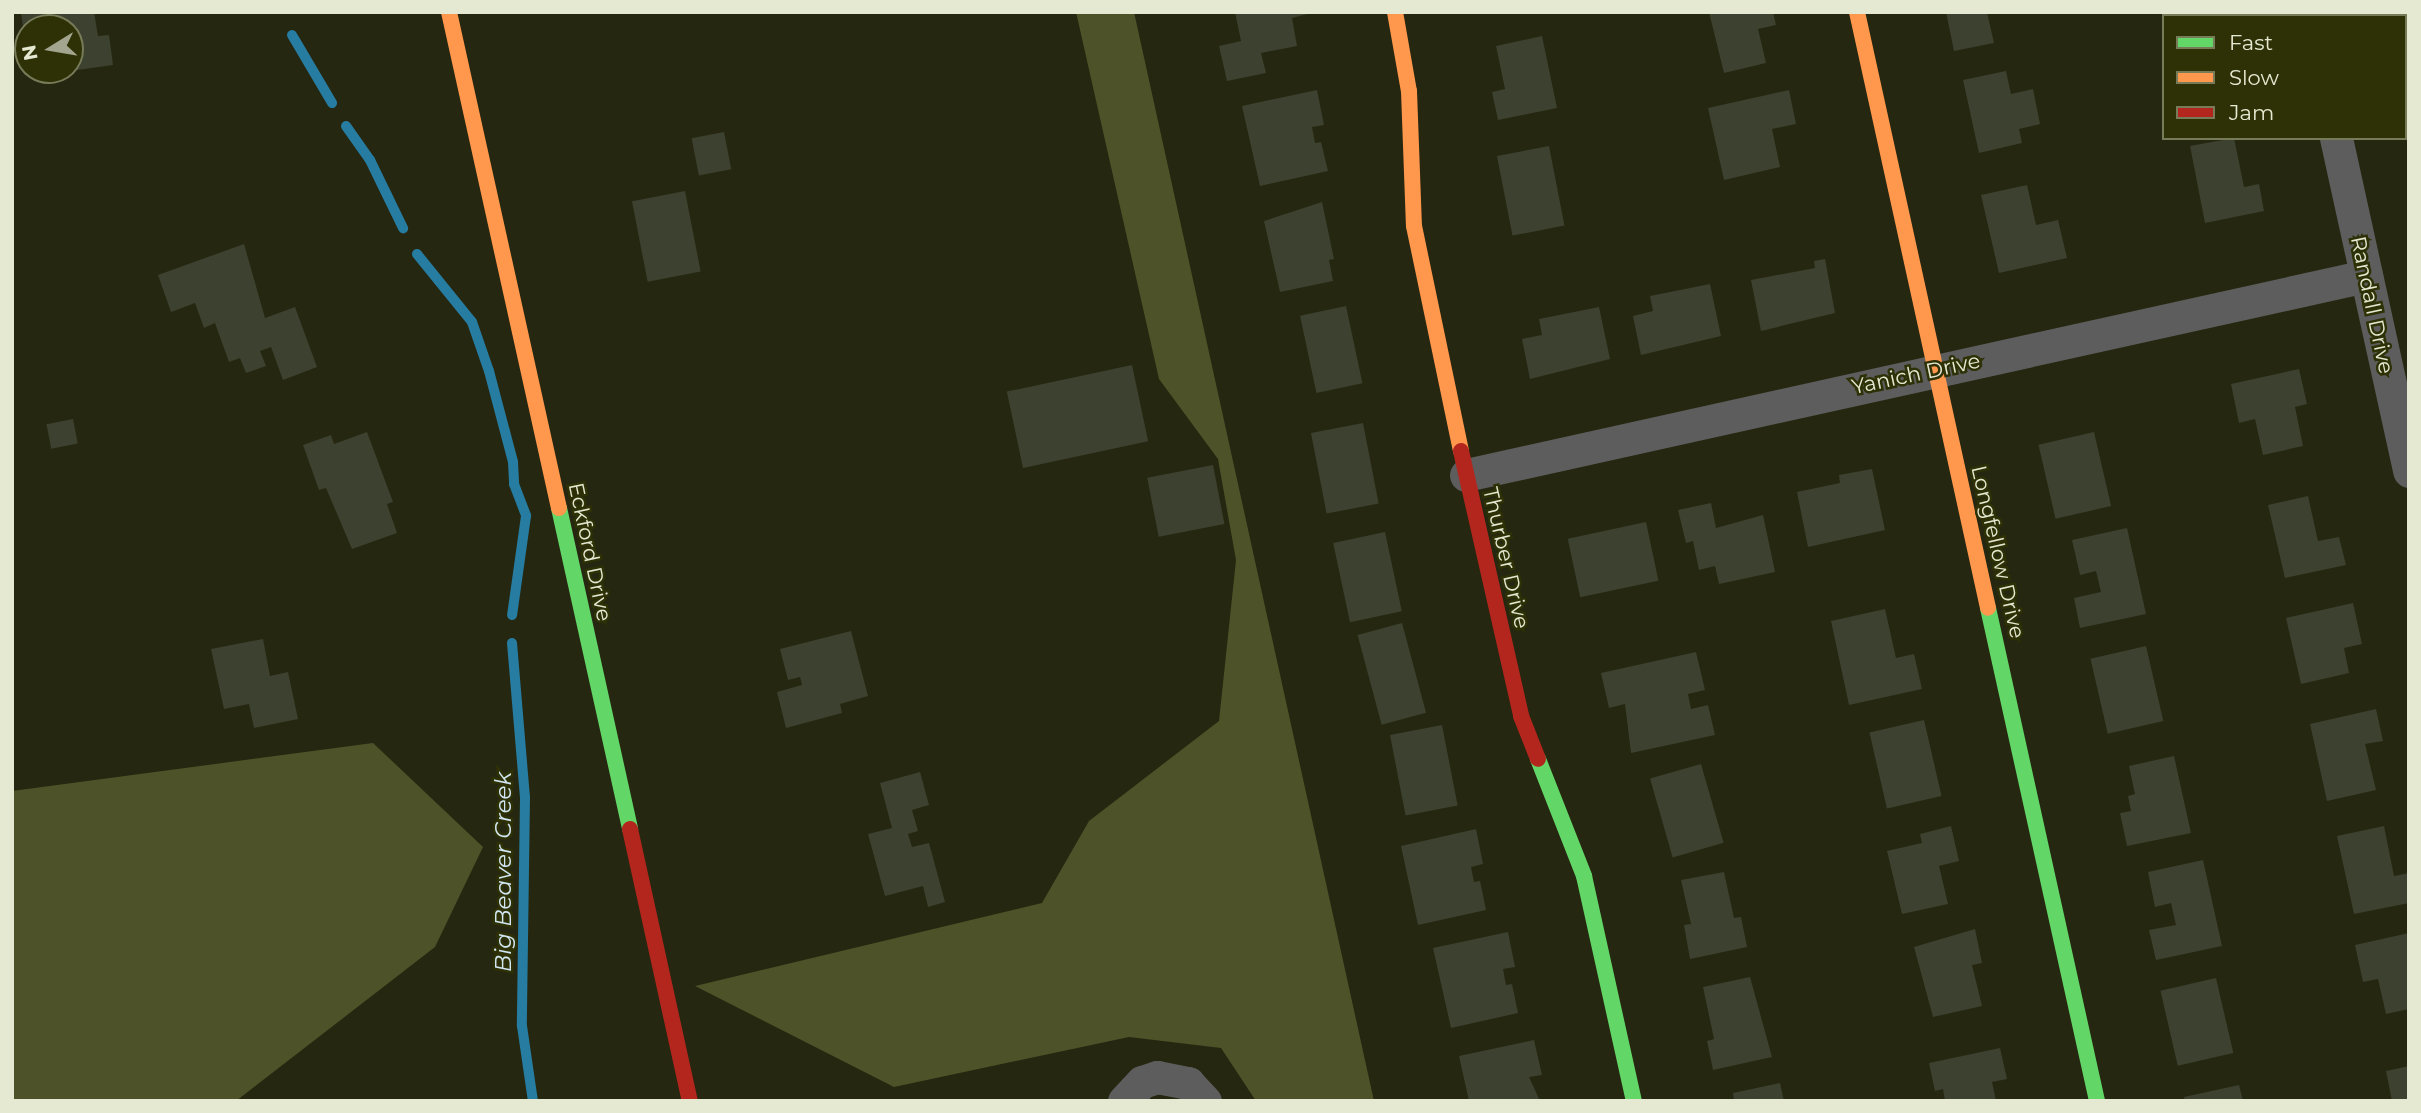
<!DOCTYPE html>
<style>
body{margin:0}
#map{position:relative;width:2421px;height:1113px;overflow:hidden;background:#262710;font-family:Montserrat,sans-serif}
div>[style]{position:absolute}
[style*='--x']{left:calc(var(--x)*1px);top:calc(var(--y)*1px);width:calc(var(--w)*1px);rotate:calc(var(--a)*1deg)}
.green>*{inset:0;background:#4e5228}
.stream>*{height:10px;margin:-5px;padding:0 5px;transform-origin:5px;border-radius:5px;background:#267ca1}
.building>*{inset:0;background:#3d4130;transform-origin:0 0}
.street>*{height:33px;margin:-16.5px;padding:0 16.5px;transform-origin:16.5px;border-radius:16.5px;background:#5d5d5d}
.fast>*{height:16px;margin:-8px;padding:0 8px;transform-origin:8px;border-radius:8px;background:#63d668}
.slow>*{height:16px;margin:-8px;padding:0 8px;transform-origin:8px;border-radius:8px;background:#ff974d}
.jam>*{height:16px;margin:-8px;padding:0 8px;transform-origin:8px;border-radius:8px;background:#b3261e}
span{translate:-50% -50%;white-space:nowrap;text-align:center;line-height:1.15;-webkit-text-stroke:5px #2e3106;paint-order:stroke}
.street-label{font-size:21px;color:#e6e9d2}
.water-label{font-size:23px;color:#d2e7f3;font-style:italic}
.frame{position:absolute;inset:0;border:14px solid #e6e9d2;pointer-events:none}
.legend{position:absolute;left:2162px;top:14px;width:245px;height:126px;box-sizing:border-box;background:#2e3106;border:2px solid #787b58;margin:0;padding:9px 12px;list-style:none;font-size:21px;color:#e6e9d2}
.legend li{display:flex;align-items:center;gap:14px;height:35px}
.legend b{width:35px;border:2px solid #787b58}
.north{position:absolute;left:14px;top:14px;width:70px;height:70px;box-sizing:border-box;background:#2e3106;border:2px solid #787b58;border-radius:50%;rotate:259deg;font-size:19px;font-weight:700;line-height:28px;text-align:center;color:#e6e9d2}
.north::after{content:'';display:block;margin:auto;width:24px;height:32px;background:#a3a58e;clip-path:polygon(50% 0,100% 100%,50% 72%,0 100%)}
</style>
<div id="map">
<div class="green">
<div style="clip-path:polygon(1076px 12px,1134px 12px,1374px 1101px,1256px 1101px,1221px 1048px,1129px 1037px,894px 1087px,695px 986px,1042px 903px,1089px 821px,1219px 721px,1236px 560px,1218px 459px,1159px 379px)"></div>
<div style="clip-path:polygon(373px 743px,483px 847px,435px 947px,236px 1101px,12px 1101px,12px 791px)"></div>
</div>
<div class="stream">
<div style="--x:292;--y:35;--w:79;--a:59.5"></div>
<div style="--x:346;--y:126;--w:42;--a:54.8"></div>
<div style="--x:370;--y:160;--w:76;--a:64.1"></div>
<div style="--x:417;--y:254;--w:87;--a:51"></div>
<div style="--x:472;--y:322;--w:52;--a:70.9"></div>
<div style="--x:489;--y:371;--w:94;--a:75.2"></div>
<div style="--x:513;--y:462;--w:22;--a:87"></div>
<div style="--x:514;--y:484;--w:34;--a:69"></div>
<div style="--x:526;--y:516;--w:100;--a:98"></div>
<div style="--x:512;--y:643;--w:155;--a:85.2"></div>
<div style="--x:525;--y:797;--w:229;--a:90.8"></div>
<div style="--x:522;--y:1026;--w:76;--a:81.7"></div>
</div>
<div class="building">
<div style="clip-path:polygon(21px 12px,94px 12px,98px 36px,109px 35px,113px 65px,70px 71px,70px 28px,28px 28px,26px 50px)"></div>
<div style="clip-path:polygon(1235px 12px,1311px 12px,1311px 13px,1292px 18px,1297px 46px,1261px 53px,1266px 73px,1227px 81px,1219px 46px,1241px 41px)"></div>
<div style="clip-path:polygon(1709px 12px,1773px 12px,1776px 25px,1758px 29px,1766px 63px,1724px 73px)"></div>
<div style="clip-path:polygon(1946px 12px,1987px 12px,1994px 43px,1954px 51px)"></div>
<div style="clip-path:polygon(1542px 36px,1557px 108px,1498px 120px,1492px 92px,1505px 89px,1496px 46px)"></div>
<div style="clip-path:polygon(29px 70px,64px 70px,65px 72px,30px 77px)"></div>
<div style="clip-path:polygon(2006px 71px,2011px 94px,2033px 89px,2040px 124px,2019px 129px,2022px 143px,1979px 153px,1963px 80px)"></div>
<div style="clip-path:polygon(1317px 90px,1324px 125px,1312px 127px,1315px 143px,1321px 142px,1328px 171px,1260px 186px,1242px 106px)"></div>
<div style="clip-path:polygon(1789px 90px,1796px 124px,1772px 129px,1780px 167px,1724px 180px,1708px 108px)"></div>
<div style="left:724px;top:132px;width:38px;height:33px;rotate:79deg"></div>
<div style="clip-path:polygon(2234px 138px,2244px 187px,2259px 184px,2264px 211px,2205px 223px,2190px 146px)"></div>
<div style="left:1549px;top:146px;width:81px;height:53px;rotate:79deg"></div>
<div style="clip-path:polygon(2027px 185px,2036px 225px,2058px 220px,2067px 258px,1999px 273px,1981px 195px)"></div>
<div style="left:685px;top:191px;width:82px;height:54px;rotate:79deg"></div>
<div style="clip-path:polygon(1322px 202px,1334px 259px,1329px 260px,1333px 281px,1280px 292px,1264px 221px)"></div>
<div style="clip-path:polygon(244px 244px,265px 318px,295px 307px,317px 367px,283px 380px,271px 347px,260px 351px,266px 366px,246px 373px,240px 358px,229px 362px,215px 323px,204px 328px,195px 303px,171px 312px,158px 275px)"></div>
<div style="clip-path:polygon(1825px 259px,1835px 313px,1761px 331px,1751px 280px,1815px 268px,1814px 261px)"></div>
<div style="clip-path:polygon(1710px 284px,1721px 336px,1641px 355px,1633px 316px,1653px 311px,1650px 296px)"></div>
<div style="left:1346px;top:306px;width:79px;height:47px;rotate:78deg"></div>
<div style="clip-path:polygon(1599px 307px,1610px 359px,1530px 379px,1522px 339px,1542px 335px,1539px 319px)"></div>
<div style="left:1132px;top:365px;width:78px;height:128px;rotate:78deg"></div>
<div style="clip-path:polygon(2299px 369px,2307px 404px,2295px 407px,2303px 446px,2263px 455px,2255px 419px,2239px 423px,2231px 384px)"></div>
<div style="left:73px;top:419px;width:25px;height:27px;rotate:79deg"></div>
<div style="left:1363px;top:423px;width:82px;height:53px;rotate:79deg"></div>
<div style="clip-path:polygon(367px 432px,393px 502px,387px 504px,397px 533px,352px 549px,326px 488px,319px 490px,303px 445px,331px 435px,334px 444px)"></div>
<div style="left:2094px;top:432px;width:76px;height:57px;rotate:77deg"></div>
<div style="left:1213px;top:465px;width:60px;height:67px;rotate:79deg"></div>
<div style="clip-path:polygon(1872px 469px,1885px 530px,1808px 547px,1797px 492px,1840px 483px,1839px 475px)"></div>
<div style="clip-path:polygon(2308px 496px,2318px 541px,2339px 537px,2346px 565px,2285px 578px,2268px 505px)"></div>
<div style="clip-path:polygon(1711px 503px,1716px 528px,1763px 515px,1775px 572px,1719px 584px,1715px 566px,1699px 570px,1693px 541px,1686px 543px,1678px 510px)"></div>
<div style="left:1646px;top:522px;width:60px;height:80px;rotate:78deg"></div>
<div style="clip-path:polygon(2127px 528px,2146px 614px,2080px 628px,2074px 598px,2101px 592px,2096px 571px,2080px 575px,2072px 540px)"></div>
<div style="left:1385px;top:532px;width:81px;height:53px;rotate:78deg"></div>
<div style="clip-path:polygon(2353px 603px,2362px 644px,2344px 648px,2349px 673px,2301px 684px,2286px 618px)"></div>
<div style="clip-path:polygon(1885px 609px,1896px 658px,1914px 654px,1922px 689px,1849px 705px,1831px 621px)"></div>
<div style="left:1402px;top:623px;width:93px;height:46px;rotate:75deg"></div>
<div style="clip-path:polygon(851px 631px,868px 696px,840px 704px,842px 713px,786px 728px,777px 692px,802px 685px,800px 677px,788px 680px,780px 649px)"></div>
<div style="clip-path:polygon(263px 639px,270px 676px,288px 672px,298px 719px,254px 728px,249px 704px,224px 709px,211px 649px)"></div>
<div style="left:2146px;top:646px;width:77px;height:57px;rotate:77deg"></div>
<div style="clip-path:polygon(1696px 652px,1705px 690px,1688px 694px,1691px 709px,1708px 705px,1715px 735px,1631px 753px,1625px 704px,1609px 708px,1601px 673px)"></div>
<div style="clip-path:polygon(2376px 709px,2383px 741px,2365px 744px,2376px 790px,2327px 801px,2310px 724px)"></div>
<div style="left:1924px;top:720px;width:78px;height:56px;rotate:77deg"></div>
<div style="left:1442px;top:725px;width:82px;height:53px;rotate:79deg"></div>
<div style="clip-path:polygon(2174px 756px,2191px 833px,2127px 846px,2120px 813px,2131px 811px,2128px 796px,2135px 794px,2129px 766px)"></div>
<div style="left:1701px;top:764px;width:82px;height:53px;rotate:74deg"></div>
<div style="clip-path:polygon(920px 772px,929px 805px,912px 810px,918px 831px,908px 834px,912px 847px,929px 843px,945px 902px,928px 907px,923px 886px,885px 896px,868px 834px,892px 828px,880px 783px)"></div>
<div style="clip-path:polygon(1951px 826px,1959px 861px,1939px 866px,1948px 904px,1902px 914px,1887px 851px,1922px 843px,1920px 834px)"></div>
<div style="clip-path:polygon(2384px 826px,2394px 876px,2409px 873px,2409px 903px,2354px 914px,2337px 836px)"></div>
<div style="clip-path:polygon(1476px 829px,1483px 864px,1471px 867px,1474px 882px,1480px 881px,1486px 910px,1418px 925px,1401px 846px)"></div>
<div style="clip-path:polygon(2203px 860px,2222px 946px,2156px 960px,2149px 930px,2176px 925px,2171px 903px,2155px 907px,2148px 872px)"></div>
<div style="clip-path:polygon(1724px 872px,1734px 918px,1741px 917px,1747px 947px,1690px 959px,1684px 925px,1691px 924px,1681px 880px)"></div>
<div style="clip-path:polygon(1975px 929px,1982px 963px,1972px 965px,1982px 1006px,1933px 1017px,1914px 947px)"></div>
<div style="clip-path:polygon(1508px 932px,1515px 967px,1503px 969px,1506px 985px,1512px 984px,1518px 1013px,1451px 1028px,1433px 948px)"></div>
<div style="clip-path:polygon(2409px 933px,2409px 1009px,2386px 1014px,2378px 979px,2363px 982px,2355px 945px)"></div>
<div style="clip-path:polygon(1750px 977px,1772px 1057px,1713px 1070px,1707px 1041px,1714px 1039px,1703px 987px)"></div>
<div style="left:2216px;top:978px;width:77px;height:57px;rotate:77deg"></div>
<div style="clip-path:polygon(1534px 1040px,1542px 1075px,1529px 1077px,1540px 1101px,1469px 1101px,1459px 1056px)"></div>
<div style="clip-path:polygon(2000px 1048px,2007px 1079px,1992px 1082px,1996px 1101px,1945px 1101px,1943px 1089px,1935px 1091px,1929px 1063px)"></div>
<div style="clip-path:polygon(2409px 1066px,2409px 1101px,2392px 1101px,2386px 1071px)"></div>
<div style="clip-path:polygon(1780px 1083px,1784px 1101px,1734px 1101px,1733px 1093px)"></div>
<div style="clip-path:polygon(2239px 1085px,2243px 1101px,2185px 1101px,2184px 1097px)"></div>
</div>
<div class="street">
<div style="--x:2308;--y:12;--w:4;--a:76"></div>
<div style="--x:2357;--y:16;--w:16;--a:-14"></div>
<div style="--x:2336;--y:138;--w:341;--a:77.6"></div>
<div style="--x:1466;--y:475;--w:922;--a:-12.47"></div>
<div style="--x:1124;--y:1101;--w:26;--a:-47"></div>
<div style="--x:1142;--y:1082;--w:16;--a:-18"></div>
<div style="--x:1157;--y:1077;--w:32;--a:11"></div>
<div style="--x:1188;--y:1083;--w:25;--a:47"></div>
</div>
<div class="fast">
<div style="--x:559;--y:508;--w:329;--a:77.5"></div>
<div style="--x:1988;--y:608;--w:505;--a:77.53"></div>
<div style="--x:1538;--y:759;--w:126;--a:68.5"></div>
<div style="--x:1584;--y:876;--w:230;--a:77.5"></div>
</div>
<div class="slow">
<div style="--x:449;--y:12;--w:508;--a:77.5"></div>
<div style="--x:1395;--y:12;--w:80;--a:80"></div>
<div style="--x:1409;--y:91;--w:135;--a:87.9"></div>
<div style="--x:1414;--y:226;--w:230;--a:78.2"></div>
<div style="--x:1857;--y:12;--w:610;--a:77.6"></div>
</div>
<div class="jam">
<div style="--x:1461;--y:451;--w:272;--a:77.2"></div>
<div style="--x:1521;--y:716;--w:46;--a:68.4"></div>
<div style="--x:630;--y:829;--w:279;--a:77.6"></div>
</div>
<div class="street-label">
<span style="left:2372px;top:305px;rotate:78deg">Randall Drive</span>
<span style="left:1916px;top:374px;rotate:-12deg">Yanich Drive</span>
<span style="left:590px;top:552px;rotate:78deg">Eckford Drive</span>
<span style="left:1998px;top:552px;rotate:77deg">Longfellow Drive</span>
<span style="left:1506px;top:558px;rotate:77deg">Thurber Drive</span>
</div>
<div class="water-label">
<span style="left:503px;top:872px;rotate:-90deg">Big Beaver Creek</span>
</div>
<div class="frame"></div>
<ul class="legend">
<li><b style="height:9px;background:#63d668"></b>Fast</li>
<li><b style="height:9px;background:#ff974d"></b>Slow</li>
<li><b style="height:9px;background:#b3261e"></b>Jam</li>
</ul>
<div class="north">N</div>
</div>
